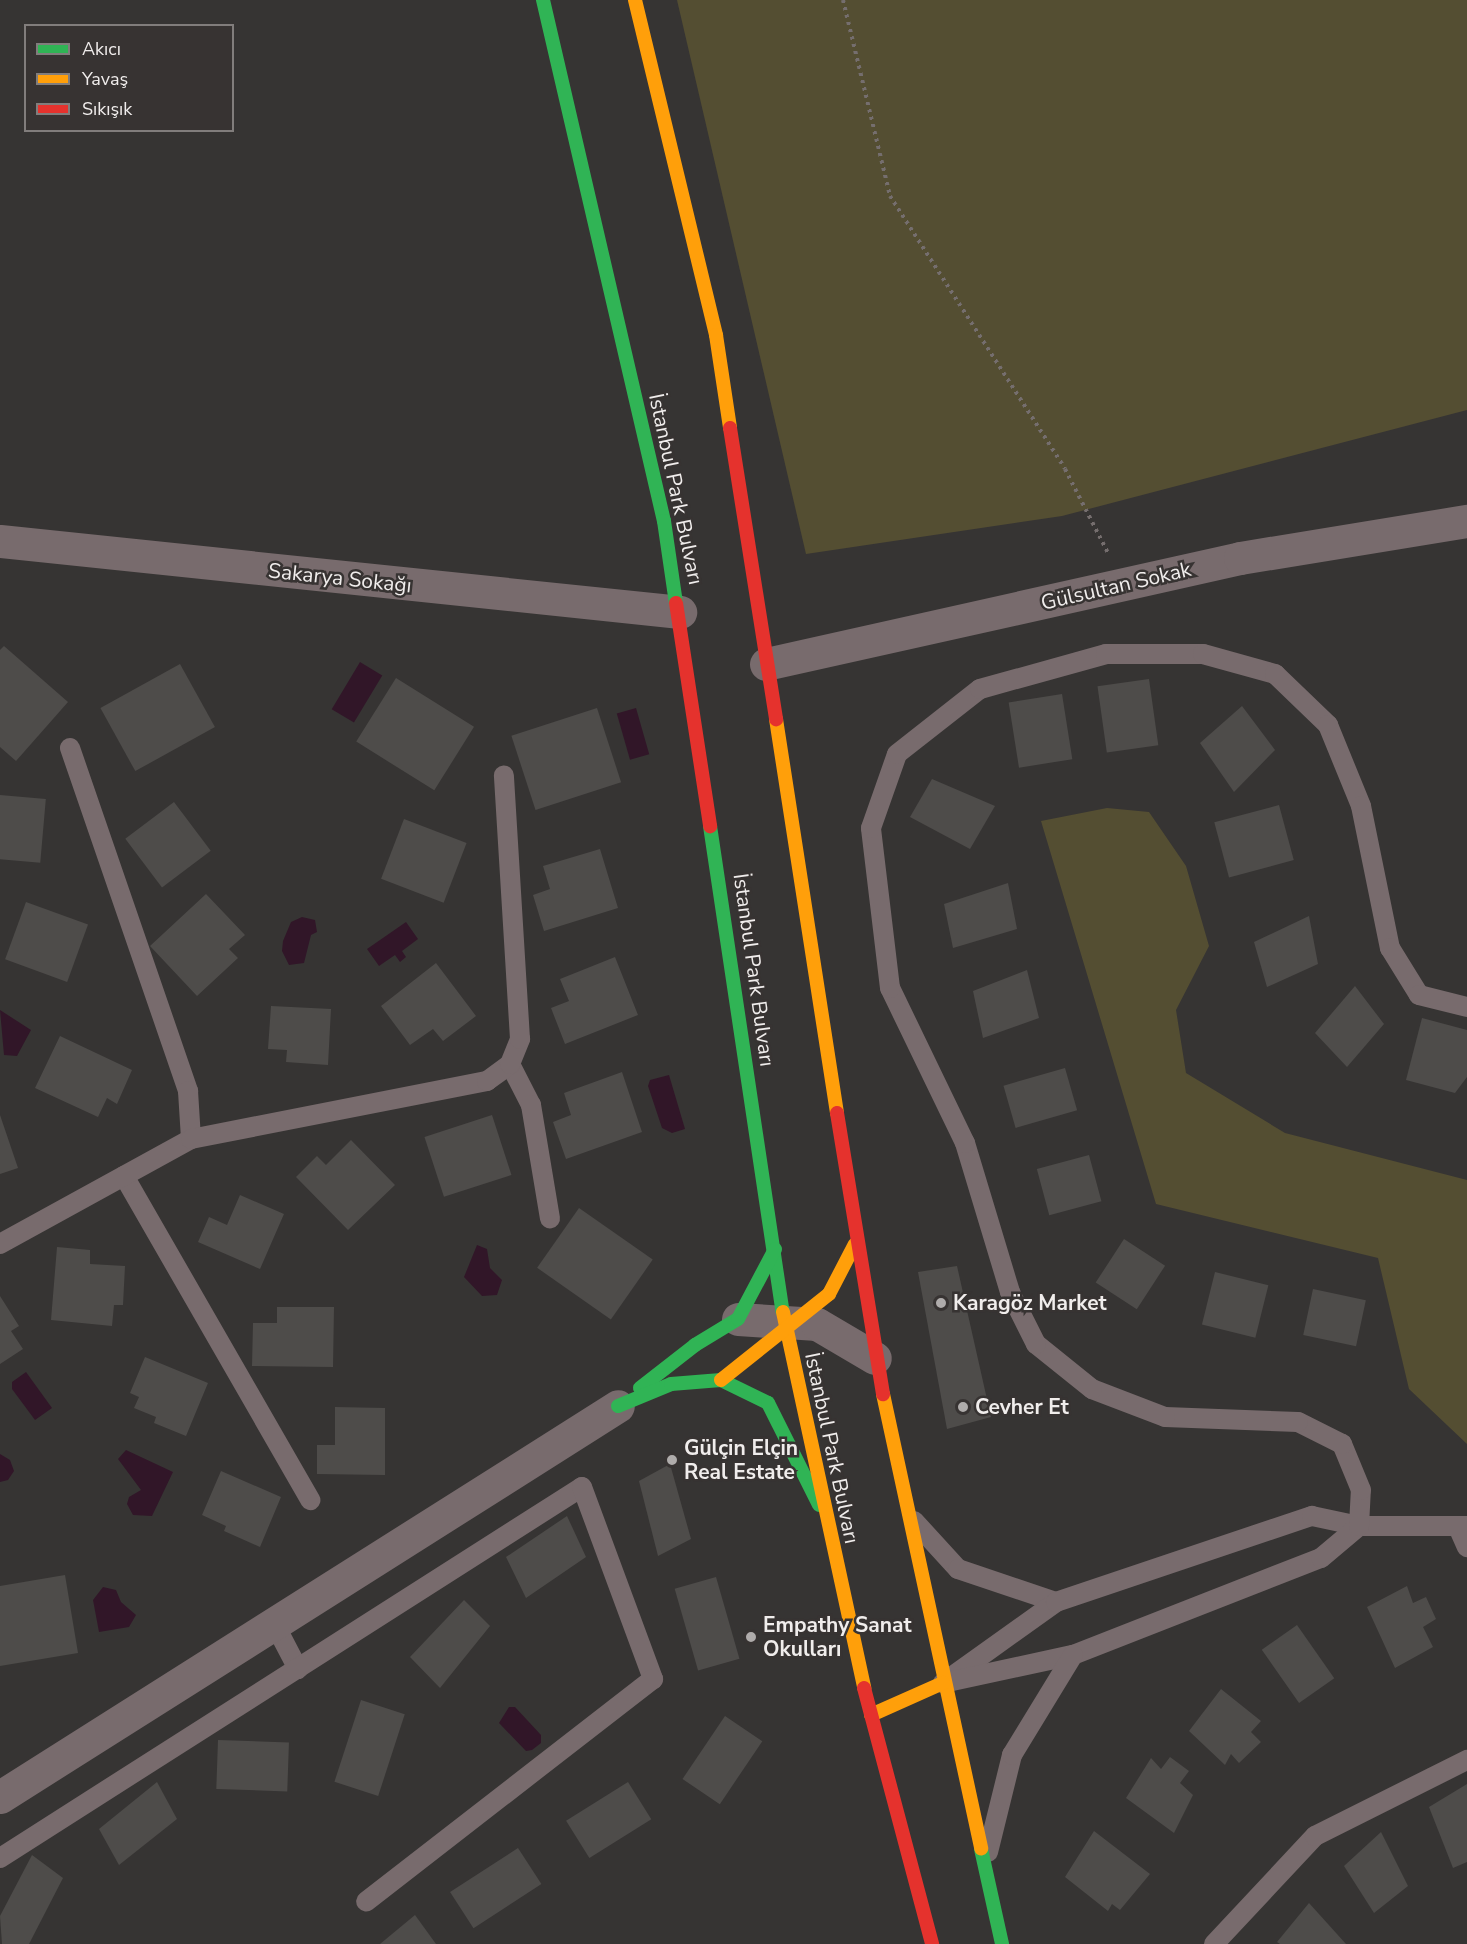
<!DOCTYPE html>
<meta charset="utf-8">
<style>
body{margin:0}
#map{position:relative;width:1467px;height:1944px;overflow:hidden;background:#363433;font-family:"Nunito Sans",sans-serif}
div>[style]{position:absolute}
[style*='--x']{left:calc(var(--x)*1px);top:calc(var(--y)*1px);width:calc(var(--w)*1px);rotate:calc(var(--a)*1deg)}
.green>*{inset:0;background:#544e32}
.water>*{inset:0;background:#311628;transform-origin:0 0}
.building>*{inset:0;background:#4e4c4a;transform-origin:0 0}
.path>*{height:4px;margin-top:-2px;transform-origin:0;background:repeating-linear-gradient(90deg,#756e6e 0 3px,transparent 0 7.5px)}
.lane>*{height:20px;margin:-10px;padding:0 10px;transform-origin:10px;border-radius:10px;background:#786b6d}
.street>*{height:33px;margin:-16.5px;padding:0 16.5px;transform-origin:16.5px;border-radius:16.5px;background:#786b6d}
.fast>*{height:14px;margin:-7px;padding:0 7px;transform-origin:7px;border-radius:7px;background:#30b455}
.slow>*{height:14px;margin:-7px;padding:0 7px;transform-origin:7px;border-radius:7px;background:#ff9f0a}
.jam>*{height:14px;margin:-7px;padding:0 7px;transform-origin:7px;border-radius:7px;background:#e5322d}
.dots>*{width:16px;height:16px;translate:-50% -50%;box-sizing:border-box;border:3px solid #373332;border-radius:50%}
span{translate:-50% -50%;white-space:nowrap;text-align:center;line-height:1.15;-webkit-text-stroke:5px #373332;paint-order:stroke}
.street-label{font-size:21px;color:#f0edec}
.poi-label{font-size:21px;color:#f0edec;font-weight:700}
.left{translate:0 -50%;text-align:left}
.legend{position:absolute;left:24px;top:24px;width:210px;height:108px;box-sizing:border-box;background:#373332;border:2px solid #817d7c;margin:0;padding:8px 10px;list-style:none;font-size:18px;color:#f0edec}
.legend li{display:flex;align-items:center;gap:12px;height:30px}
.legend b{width:30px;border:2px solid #817d7c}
</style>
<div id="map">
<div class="green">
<div style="clip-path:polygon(677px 0,1467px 0,1467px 410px,1062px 516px,806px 554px)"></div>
<div style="clip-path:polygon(1107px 808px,1149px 812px,1186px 866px,1209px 946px,1176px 1010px,1186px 1073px,1285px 1133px,1467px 1180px,1467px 1444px,1409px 1389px,1378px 1258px,1156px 1204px,1041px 821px)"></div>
</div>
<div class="water">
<div style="left:360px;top:662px;width:26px;height:55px;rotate:31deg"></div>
<div style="left:636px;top:708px;width:48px;height:20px;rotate:74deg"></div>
<div style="clip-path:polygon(302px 917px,315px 920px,317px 932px,311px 935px,304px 963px,289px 965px,282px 951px,283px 941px,291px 922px)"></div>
<div style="clip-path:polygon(406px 922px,418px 939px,402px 951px,406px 957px,400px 962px,395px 955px,379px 966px,367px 949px)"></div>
<div style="clip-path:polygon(0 1010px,31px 1030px,17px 1056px,4px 1055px)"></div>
<div style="clip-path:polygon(669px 1075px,685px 1129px,672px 1133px,662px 1128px,648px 1086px,650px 1080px)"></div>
<div style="clip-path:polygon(477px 1245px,487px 1249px,490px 1268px,502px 1280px,497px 1295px,482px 1296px,464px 1277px)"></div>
<div style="clip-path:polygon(26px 1372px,52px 1408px,35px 1420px,12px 1389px,12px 1382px)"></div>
<div style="clip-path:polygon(126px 1450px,173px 1472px,152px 1516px,133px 1515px,127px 1504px,129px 1497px,141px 1490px,118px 1459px)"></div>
<div style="clip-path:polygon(0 1454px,10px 1460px,14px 1471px,8px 1480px,0 1482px)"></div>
<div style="clip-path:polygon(103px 1587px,116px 1590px,121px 1602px,136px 1615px,129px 1627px,99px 1632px,93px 1600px)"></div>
<div style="clip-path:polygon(509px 1707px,515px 1707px,541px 1735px,541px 1743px,532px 1750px,526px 1751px,499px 1723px)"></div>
</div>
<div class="building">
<div style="clip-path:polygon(4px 646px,68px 702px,16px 761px,0 747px,0 650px)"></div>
<div style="left:180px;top:664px;width:72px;height:91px;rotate:61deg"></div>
<div style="left:396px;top:678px;width:92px;height:75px;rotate:32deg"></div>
<div style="left:1149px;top:679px;width:67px;height:52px;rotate:82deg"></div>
<div style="left:1062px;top:694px;width:66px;height:54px;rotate:81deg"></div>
<div style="clip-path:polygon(1242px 706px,1275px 750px,1234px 792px,1200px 743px)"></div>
<div style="left:597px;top:708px;width:78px;height:90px;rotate:72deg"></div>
<div style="clip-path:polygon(932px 779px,995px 806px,970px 849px,910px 817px)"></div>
<div style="left:0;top:795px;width:46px;height:64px;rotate:5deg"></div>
<div style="left:174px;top:802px;width:61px;height:61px;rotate:53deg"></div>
<div style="left:1279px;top:805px;width:57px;height:67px;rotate:75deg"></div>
<div style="left:404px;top:819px;width:67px;height:64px;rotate:21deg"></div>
<div style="clip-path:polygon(600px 849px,618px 908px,544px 931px,533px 895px,550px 889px,543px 866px)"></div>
<div style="clip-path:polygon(1008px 883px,1017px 929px,953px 948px,944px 904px)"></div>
<div style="clip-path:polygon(206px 894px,245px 935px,229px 949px,238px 958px,197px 996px,150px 946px)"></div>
<div style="left:26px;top:902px;width:66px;height:61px;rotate:20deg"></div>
<div style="clip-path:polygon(1309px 916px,1318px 964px,1267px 987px,1254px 942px)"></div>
<div style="clip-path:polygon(615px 957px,638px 1015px,565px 1044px,551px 1008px,569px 1001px,560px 979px)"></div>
<div style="clip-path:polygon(436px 963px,476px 1016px,443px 1041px,433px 1029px,410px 1045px,381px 1006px)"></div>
<div style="clip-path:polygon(1027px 970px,1039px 1018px,983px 1038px,973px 991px)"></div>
<div style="clip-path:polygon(1355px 986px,1384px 1024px,1347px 1067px,1315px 1033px)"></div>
<div style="clip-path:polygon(271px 1006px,331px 1009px,328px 1065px,286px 1062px,287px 1050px,268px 1049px)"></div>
<div style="clip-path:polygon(1422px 1018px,1467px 1030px,1467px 1077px,1455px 1093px,1406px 1080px)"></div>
<div style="clip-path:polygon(60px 1036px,132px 1070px,117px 1104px,107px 1098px,98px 1117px,35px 1088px)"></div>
<div style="left:1065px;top:1068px;width:44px;height:64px;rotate:74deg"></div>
<div style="clip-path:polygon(622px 1072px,642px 1132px,566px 1159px,553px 1122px,571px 1115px,564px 1093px)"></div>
<div style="clip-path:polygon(0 1115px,18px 1168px,0 1174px)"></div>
<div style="left:492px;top:1115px;width:63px;height:71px;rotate:72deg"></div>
<div style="clip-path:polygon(351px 1140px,395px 1185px,348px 1230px,296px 1177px,317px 1156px,326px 1165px)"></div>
<div style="left:1089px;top:1155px;width:48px;height:54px;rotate:75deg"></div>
<div style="clip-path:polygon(240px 1195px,284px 1214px,260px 1269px,198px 1242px,209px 1217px,227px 1225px)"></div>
<div style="left:579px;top:1208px;width:90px;height:73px;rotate:35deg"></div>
<div style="left:1124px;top:1239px;width:49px;height:52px;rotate:33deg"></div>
<div style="clip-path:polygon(57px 1247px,90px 1250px,90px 1264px,125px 1266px,123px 1305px,114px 1305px,112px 1326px,51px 1320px)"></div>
<div style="clip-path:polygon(957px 1266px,991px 1417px,947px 1429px,918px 1272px)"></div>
<div style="left:1215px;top:1272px;width:55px;height:54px;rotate:14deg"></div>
<div style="left:1313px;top:1289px;width:54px;height:47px;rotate:12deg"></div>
<div style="clip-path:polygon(0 1296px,19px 1326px,11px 1331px,23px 1349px,0 1364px)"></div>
<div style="clip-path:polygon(277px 1307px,334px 1307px,333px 1367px,252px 1366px,253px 1323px,277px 1323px)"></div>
<div style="clip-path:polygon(145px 1357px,208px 1383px,186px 1436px,154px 1423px,156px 1417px,134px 1408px,139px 1397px,130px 1393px)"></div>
<div style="clip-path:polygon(335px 1407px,385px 1408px,385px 1475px,317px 1474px,317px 1445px,335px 1445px)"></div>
<div style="clip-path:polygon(670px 1464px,691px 1539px,658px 1556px,639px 1481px)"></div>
<div style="clip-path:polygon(221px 1471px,281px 1497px,260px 1547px,224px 1531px,226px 1526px,202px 1515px)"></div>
<div style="clip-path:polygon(567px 1516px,586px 1557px,526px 1598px,506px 1557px)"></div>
<div style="clip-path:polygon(65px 1575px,78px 1653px,0 1666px,0 1586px)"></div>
<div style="left:716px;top:1577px;width:85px;height:43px;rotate:74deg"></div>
<div style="clip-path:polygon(1407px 1586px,1413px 1603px,1426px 1597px,1436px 1619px,1423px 1627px,1433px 1647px,1395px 1668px,1367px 1607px)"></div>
<div style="clip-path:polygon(464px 1600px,490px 1626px,440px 1688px,410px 1657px)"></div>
<div style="left:1297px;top:1625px;width:65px;height:43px;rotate:55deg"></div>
<div style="clip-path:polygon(1221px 1689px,1261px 1721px,1251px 1732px,1261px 1742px,1239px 1763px,1231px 1754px,1225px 1765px,1189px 1731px)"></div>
<div style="left:361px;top:1700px;width:46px;height:86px;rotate:18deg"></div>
<div style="left:725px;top:1716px;width:45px;height:76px;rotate:34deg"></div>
<div style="left:218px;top:1740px;width:71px;height:49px;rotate:2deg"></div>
<div style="clip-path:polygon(1170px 1757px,1189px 1771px,1180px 1783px,1193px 1795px,1174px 1833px,1126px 1798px,1151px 1758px,1161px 1769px)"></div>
<div style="clip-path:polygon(157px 1782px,177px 1819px,119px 1865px,99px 1829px)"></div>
<div style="left:628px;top:1782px;width:44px;height:73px;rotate:58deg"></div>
<div style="clip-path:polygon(1467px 1784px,1467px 1862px,1453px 1868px,1429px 1807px)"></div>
<div style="clip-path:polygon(1094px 1831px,1150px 1874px,1120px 1910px,1112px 1904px,1108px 1911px,1065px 1877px)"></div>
<div style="clip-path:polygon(1381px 1832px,1408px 1886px,1374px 1913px,1344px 1866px)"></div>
<div style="left:518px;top:1848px;width:43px;height:81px;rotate:57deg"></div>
<div style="clip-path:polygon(32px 1855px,63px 1878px,29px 1944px,2px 1944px,0 1916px)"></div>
<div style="clip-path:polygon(1309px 1903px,1346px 1944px,1280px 1944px,1277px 1942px)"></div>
<div style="clip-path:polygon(415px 1915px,436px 1944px,380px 1944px)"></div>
</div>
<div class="path">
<div style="--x:843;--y:0;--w:202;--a:76.5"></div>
<div style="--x:890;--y:196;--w:324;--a:57.3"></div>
<div style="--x:1065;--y:469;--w:94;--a:62.9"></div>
</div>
<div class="lane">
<div style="--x:70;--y:748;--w:363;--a:71"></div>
<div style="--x:188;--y:1091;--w:48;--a:86.4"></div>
<div style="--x:510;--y:1064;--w:46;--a:62.9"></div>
<div style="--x:531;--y:1105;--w:115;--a:80.5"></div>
<div style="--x:124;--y:1176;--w:374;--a:60.1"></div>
<div style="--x:0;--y:1244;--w:218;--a:-28.8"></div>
<div style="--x:191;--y:1139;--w:302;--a:-11.1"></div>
<div style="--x:487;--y:1081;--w:29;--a:-36"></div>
<div style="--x:510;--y:1064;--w:27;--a:-68"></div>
<div style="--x:520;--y:1039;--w:264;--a:-93.5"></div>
<div style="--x:914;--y:1521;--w:65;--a:47.5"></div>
<div style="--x:958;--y:1569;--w:103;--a:18.6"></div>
<div style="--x:1458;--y:1527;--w:22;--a:66"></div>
<div style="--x:274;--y:1623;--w:52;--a:62.4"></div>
<div style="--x:950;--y:1678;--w:130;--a:-35.6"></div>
<div style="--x:1056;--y:1602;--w:270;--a:-18.6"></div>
<div style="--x:1312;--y:1516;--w:48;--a:12"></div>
<div style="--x:1359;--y:1526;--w:108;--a:0"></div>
<div style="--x:943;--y:1683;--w:133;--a:-12.2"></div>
<div style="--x:1073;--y:1655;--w:266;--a:-21.4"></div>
<div style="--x:1321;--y:1558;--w:50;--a:-40.1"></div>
<div style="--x:1359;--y:1526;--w:36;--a:-87"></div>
<div style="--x:1361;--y:1490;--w:50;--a:-112.4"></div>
<div style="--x:1342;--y:1444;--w:49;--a:-153.4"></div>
<div style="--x:1298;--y:1422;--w:133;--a:-177.8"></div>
<div style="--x:1165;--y:1417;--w:78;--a:-159"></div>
<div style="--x:1092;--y:1389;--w:72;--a:-141.2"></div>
<div style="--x:1036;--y:1344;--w:58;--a:-116.6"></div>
<div style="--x:1010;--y:1292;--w:156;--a:-106.8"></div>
<div style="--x:965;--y:1143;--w:172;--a:-115.8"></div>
<div style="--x:890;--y:988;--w:161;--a:-96.8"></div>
<div style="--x:871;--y:828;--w:78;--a:-70.6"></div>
<div style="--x:897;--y:754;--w:105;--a:-38.1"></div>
<div style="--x:980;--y:689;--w:131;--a:-15.5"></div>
<div style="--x:1106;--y:654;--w:97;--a:0"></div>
<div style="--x:1203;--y:654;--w:75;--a:15.5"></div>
<div style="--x:1275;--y:674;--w:74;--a:43.9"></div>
<div style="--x:1328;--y:725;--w:87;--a:67.8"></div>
<div style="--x:1361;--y:806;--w:145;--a:78.5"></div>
<div style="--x:1390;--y:948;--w:55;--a:58.3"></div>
<div style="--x:1419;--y:995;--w:49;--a:14"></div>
<div style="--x:988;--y:1852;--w:100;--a:-76.1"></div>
<div style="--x:1012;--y:1755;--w:117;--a:-58.6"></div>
<div style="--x:0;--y:1858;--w:690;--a:-32.52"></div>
<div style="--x:582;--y:1487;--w:205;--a:69.7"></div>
<div style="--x:653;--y:1679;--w:363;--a:142.2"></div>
<div style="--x:1214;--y:1944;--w:148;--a:-46.9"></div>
<div style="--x:1315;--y:1836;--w:170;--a:-26.6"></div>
</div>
<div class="street">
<div style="--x:0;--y:541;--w:684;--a:5.96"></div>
<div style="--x:766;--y:664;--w:486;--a:-12.6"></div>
<div style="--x:1240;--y:558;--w:230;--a:-9.3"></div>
<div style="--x:738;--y:1319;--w:79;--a:3.6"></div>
<div style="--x:817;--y:1324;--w:67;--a:30.4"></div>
<div style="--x:0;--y:1797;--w:731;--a:-32.32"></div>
</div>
<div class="fast">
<div style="--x:543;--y:0;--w:535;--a:76.93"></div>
<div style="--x:664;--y:521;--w:83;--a:81.7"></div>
<div style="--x:710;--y:826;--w:491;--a:81.5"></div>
<div style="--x:640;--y:1388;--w:70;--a:-38"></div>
<div style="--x:695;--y:1345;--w:50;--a:-31.2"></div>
<div style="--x:738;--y:1319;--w:79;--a:-62.1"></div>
<div style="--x:618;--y:1406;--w:57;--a:-22.5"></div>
<div style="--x:671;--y:1384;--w:50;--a:-4.6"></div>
<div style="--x:721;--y:1380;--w:52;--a:26.1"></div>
<div style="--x:768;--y:1403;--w:114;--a:63.4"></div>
<div style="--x:981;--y:1849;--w:97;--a:77.5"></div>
</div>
<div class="slow">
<div style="--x:635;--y:0;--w:345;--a:76.4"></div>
<div style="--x:716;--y:335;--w:94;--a:81.4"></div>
<div style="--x:776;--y:719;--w:399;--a:81.2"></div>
<div style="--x:783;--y:1312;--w:385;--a:77.8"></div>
<div style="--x:721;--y:1380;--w:138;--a:-38.5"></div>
<div style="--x:829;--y:1294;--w:56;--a:-62.5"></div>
<div style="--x:883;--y:1394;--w:465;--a:77.8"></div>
<div style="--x:871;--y:1715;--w:79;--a:-24"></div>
</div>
<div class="jam">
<div style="--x:730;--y:428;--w:295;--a:81"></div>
<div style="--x:676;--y:603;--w:226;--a:81.3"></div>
<div style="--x:837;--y:1113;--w:285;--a:80.7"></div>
<div style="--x:864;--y:1688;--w:265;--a:75.1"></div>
</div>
<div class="dots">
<div style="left:941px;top:1303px;background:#afacab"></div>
<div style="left:963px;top:1407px;background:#afacab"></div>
<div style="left:672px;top:1460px;background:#afacab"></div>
<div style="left:751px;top:1637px;background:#afacab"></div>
</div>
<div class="street-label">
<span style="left:676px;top:489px;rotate:78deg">İstanbul Park Bulvarı</span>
<span style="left:340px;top:578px;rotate:6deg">Sakarya Sokağı</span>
<span style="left:1116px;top:586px;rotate:-13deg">Gülsultan Sokak</span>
<span style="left:754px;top:970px;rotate:82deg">İstanbul Park Bulvarı</span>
<span style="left:832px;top:1448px;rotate:78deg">İstanbul Park Bulvarı</span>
</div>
<div class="poi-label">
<span class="left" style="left:953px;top:1303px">Karagöz Market</span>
<span class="left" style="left:975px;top:1407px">Cevher Et</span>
<span class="left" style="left:684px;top:1460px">Gülçin Elçin<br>Real Estate</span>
<span class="left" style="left:763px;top:1637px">Empathy Sanat<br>Okulları</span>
</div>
<ul class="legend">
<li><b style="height:8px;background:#30b455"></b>Akıcı</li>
<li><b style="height:8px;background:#ff9f0a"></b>Yavaş</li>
<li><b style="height:8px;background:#e5322d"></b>Sıkışık</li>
</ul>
</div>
